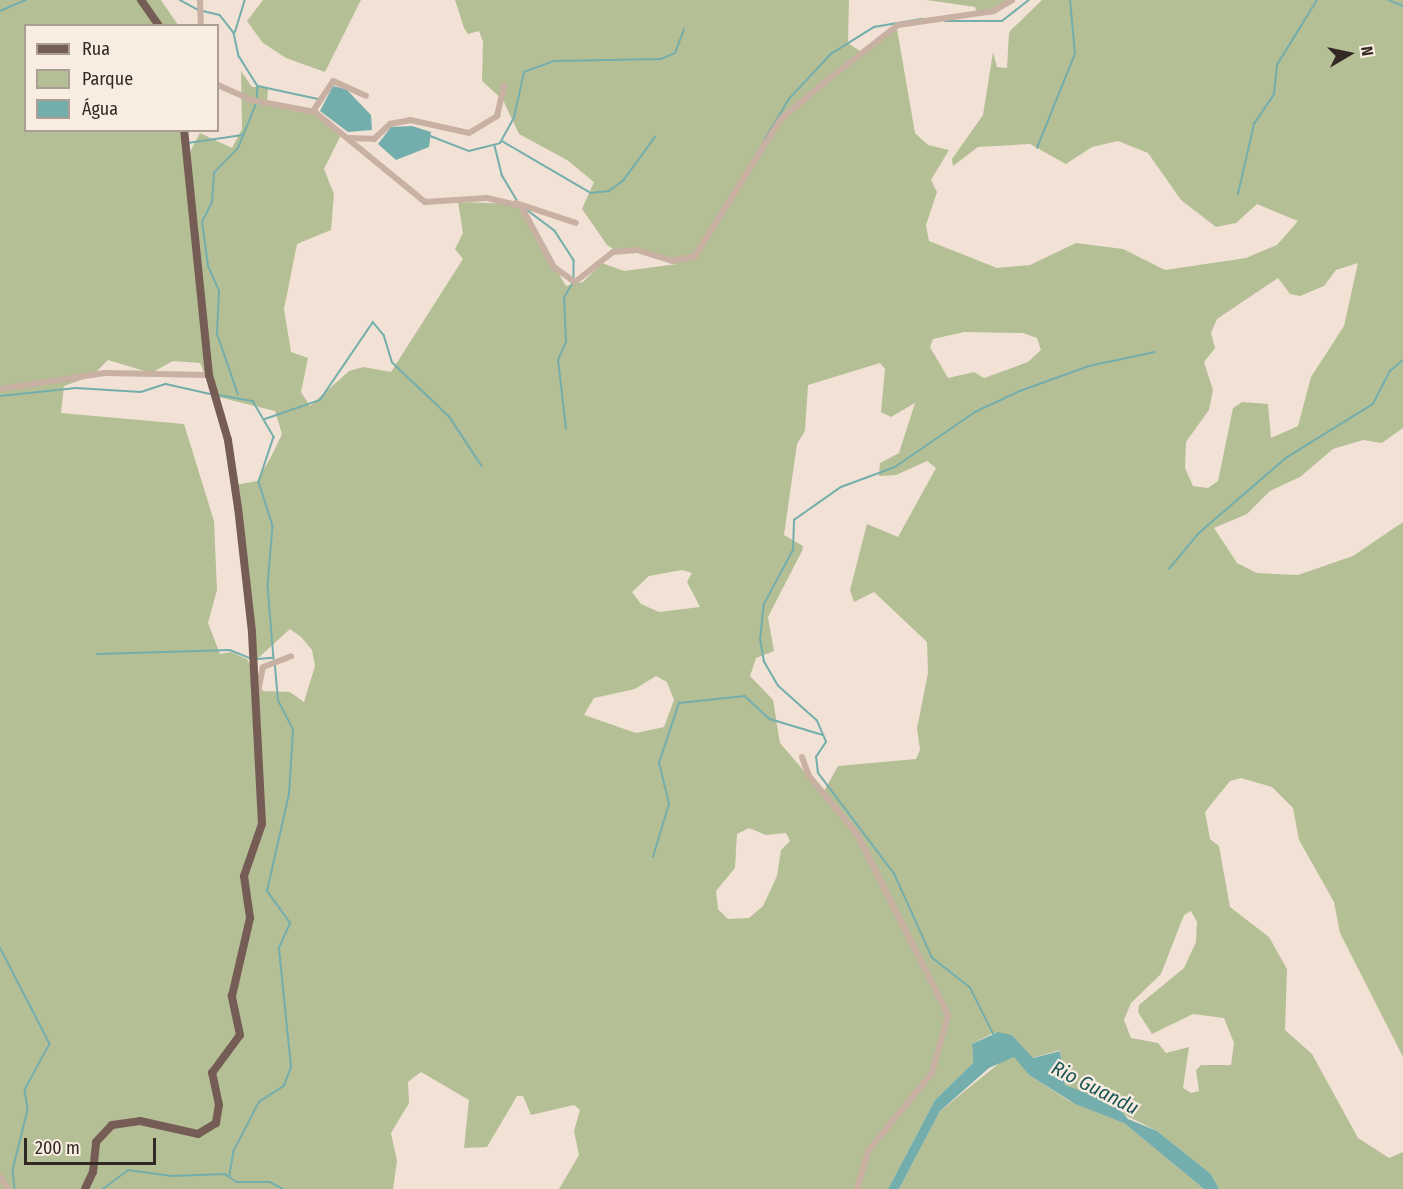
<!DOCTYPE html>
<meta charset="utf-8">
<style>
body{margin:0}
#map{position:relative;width:1403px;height:1189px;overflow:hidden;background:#f1e2d5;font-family:"Fira Sans Condensed",sans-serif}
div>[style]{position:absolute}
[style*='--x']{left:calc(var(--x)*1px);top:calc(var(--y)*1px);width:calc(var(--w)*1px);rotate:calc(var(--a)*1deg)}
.green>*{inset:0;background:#b5bf96}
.water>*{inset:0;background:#74aeac}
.stream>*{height:1.5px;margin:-0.75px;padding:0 0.75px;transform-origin:0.75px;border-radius:0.75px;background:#74aeac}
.minor>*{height:6px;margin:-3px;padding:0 3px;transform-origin:3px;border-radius:3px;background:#c8b0a2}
.major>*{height:8px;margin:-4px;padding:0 4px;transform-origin:4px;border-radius:4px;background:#755d55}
span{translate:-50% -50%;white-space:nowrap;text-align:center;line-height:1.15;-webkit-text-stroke:4.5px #f9ece1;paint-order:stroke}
.water-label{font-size:20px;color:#1a5454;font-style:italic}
.legend{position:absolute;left:24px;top:24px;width:195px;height:108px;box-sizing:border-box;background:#f9ece1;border:2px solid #aa9e95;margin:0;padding:8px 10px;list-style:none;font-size:18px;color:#332824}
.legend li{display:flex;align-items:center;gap:12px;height:30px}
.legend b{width:30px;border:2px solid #aa9e95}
.north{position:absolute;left:1319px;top:24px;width:60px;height:60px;-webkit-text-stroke:4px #f9ece1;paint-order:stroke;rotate:81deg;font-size:16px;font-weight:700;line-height:24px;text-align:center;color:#332824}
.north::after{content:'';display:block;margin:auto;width:21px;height:27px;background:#332824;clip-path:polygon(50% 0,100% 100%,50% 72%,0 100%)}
.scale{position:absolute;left:24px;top:1138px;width:132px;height:27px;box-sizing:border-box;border:3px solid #332824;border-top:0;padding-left:8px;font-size:18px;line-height:21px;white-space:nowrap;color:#332824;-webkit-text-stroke:4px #f9ece1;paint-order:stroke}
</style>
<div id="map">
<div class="green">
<div style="clip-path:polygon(evenodd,0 0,161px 0,178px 25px,26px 26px,26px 130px,183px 131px,190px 152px,200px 133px,232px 148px,242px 129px,241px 71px,252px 87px,268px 87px,267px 104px,313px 114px,341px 135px,324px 169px,334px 194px,331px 230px,297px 244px,284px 309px,291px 352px,308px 358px,301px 392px,310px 406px,349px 371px,363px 367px,391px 372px,463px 259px,455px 249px,463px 233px,458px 202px,518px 204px,566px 286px,583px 282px,602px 263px,624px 271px,677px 264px,640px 252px,619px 253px,607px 245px,582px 209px,594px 182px,567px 160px,519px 134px,503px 100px,482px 81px,483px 42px,479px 31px,468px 34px,464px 28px,455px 0,849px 0,848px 43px,863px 53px,897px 29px,915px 133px,928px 145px,949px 150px,931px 180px,937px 192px,926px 225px,929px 241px,997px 268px,1030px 265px,1076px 243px,1123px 249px,1165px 270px,1246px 258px,1277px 245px,1298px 221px,1257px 204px,1236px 223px,1216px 227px,1181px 200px,1148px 153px,1118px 141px,1092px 147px,1066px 164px,1030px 144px,978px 147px,953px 166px,952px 159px,983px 115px,993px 52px,997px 67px,1007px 68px,1009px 32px,1042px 0,1403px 0,1403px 428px,1382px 443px,1363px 440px,1333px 449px,1300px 477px,1270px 491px,1247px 514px,1214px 528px,1237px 563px,1257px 573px,1298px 575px,1353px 556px,1403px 522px,1403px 1057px,1340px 933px,1334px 902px,1299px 840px,1293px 808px,1272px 787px,1241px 778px,1230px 781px,1205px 812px,1210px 839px,1219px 846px,1230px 907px,1269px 937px,1287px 969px,1285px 1030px,1312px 1054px,1358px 1138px,1389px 1158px,1403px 1152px,1403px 1189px,1219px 1189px,1211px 1174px,1157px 1131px,1065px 1085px,1060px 1050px,1032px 1058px,1012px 1035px,993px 1033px,972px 1044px,973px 1063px,935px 1100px,888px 1189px,559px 1189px,579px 1155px,574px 1131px,580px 1110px,574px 1105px,531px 1115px,523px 1096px,517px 1096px,487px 1147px,464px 1148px,469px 1100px,421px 1072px,408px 1082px,409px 1103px,391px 1133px,397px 1161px,393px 1189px,0 1189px,0 0,1358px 263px,1344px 326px,1311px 377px,1298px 426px,1271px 438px,1268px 404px,1242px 402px,1233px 408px,1218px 481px,1208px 488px,1193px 486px,1185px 468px,1186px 442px,1209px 410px,1213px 390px,1204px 362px,1215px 348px,1211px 333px,1217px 319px,1278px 278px,1290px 294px,1300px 296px,1324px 286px,1336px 270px,1358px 263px,0 0,964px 332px,1023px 333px,1037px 338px,1041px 350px,1028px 362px,984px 378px,974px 372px,948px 378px,930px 347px,933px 339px,964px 332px,0 0,108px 360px,151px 373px,173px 361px,200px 363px,214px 396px,275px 411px,282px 434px,271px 457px,257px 481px,235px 485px,257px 659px,290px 629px,301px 637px,312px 650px,315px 666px,304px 702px,290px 692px,263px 691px,247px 659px,231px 652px,220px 654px,208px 623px,217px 590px,214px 521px,184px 424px,61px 413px,64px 386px,92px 376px,108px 360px,0 0,880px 363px,885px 369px,881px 412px,891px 417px,915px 403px,899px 453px,880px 463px,879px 476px,896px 475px,927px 461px,936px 468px,898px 537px,867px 524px,850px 590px,854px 602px,874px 592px,927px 642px,928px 673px,917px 728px,920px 750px,916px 759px,838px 766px,823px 793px,780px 743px,773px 700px,750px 676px,756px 658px,774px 651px,768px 617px,802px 551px,803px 546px,784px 535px,797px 444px,805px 431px,808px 385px,880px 363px,0 0,682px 570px,692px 573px,687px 582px,700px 607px,659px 612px,641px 604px,632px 592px,649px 576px,682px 570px,0 0,656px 676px,667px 682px,674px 700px,664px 727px,636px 733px,584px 715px,594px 698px,635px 689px,656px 676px,0 0,749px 828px,766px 835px,786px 833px,790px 841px,781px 850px,777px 876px,763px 906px,749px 918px,728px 919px,718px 909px,716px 891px,735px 868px,737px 834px,749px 828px,0 0,1191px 911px,1197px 922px,1196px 942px,1184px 968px,1139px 1005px,1138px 1012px,1152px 1034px,1193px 1014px,1224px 1018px,1234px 1043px,1231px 1065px,1201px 1065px,1196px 1070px,1199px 1091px,1191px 1093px,1183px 1088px,1189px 1047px,1166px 1053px,1158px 1043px,1131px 1038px,1124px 1020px,1131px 1003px,1161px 974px,1184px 915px,1191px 911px)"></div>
<div style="clip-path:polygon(263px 0,361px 0,325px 72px,286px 58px,263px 43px,247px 21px)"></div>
<div style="clip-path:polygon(927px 0,1014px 0,977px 14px,975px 7px)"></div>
<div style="clip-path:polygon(1007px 1057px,1015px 1057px,1029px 1075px,1069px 1101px,1124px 1123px,1204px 1189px,899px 1189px,940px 1111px)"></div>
</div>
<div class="water">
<div style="clip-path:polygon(333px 86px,346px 89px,371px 115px,372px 130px,348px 132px,320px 111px)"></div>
<div style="clip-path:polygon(412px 126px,431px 132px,429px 147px,396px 160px,378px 144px,391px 127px)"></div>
<div style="clip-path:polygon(998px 1032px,1012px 1035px,1033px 1058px,1060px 1051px,1065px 1085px,1115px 1104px,1128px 1119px,1157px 1131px,1211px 1174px,1219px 1189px,1204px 1189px,1124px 1123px,1075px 1104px,1029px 1075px,1014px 1057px,989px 1068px,940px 1111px,899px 1189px,888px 1189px,935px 1100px,973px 1063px,972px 1044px)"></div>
</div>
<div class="stream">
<div style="--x:180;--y:0;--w:21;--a:28"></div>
<div style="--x:1389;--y:0;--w:15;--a:23"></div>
<div style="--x:0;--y:11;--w:28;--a:-23"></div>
<div style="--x:203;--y:11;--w:17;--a:13"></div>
<div style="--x:220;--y:15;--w:23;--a:52"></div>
<div style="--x:234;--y:33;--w:24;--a:78"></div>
<div style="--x:239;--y:56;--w:36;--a:58"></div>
<div style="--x:258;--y:86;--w:13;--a:94"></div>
<div style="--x:945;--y:21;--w:57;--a:0"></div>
<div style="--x:1002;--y:21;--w:34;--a:-38"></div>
<div style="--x:235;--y:32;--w:34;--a:-73"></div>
<div style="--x:258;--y:86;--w:61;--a:12.2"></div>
<div style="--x:428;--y:135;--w:44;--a:21.3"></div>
<div style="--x:469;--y:151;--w:32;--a:-14"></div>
<div style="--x:500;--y:143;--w:29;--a:-61"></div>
<div style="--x:514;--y:118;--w:47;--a:-77.7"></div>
<div style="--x:524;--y:72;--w:32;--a:-20"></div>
<div style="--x:554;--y:61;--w:107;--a:-1.1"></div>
<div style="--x:661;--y:59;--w:15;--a:-23"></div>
<div style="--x:675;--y:53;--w:25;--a:-69"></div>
<div style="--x:502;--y:141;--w:103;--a:30.3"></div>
<div style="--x:591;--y:193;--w:18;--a:-6"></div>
<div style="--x:609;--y:191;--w:17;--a:-36"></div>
<div style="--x:623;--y:181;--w:54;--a:-54"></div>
<div style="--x:764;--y:141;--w:49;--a:-59.2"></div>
<div style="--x:789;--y:99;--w:62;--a:-47"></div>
<div style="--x:831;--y:54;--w:51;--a:-32.1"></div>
<div style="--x:874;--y:27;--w:49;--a:-9.5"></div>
<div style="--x:188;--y:143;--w:55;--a:-8.4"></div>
<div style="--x:495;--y:146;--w:30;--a:76"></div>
<div style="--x:502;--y:175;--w:29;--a:59"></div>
<div style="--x:1037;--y:148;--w:101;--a:-68"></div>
<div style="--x:1075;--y:54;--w:54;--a:-95.3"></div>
<div style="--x:1238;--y:194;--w:72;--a:-77.1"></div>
<div style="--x:1254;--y:124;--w:36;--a:-56"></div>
<div style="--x:1274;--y:94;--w:29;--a:-84"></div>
<div style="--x:1277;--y:65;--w:76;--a:-58.4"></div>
<div style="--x:526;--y:209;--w:36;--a:37"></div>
<div style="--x:555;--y:231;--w:35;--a:57"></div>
<div style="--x:574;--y:260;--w:17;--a:90"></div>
<div style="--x:219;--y:395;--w:35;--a:10"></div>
<div style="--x:253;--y:401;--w:42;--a:59.7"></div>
<div style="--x:274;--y:437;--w:47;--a:108.4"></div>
<div style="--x:259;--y:482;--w:46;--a:72.3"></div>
<div style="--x:273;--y:526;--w:60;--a:94.8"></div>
<div style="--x:268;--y:586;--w:73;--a:85.3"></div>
<div style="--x:238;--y:395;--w:65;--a:-109"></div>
<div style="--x:217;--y:334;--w:43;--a:-87.3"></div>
<div style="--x:219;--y:291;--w:27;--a:-114"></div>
<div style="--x:208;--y:266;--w:44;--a:-97.8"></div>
<div style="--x:202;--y:222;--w:22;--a:-63"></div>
<div style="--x:212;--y:202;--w:29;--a:-86"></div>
<div style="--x:214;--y:173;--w:35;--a:-46"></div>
<div style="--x:238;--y:148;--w:48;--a:-67.8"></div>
<div style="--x:0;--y:396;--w:76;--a:-6"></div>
<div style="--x:76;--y:388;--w:65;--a:3.5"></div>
<div style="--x:141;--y:392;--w:26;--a:-18"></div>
<div style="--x:166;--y:384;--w:45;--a:12.8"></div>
<div style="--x:265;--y:419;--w:58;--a:-19.1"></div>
<div style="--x:320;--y:400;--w:94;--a:-55.8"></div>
<div style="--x:373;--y:322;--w:17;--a:50"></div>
<div style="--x:384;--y:335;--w:28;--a:73"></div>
<div style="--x:392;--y:362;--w:79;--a:43.5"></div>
<div style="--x:449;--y:416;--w:60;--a:56.6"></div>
<div style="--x:566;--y:429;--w:69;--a:-96.6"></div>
<div style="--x:558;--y:360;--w:20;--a:-66"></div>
<div style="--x:566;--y:342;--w:44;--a:-92.6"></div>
<div style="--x:564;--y:298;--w:16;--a:-60"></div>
<div style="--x:1169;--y:569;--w:47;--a:-50.2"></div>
<div style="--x:1199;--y:533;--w:115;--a:-40.8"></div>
<div style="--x:1286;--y:458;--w:102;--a:-31.8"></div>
<div style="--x:1373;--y:404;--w:37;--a:-63"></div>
<div style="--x:1390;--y:371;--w:17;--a:-40"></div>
<div style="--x:97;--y:654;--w:133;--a:-1.7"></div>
<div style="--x:230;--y:650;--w:22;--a:22"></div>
<div style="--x:257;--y:659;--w:16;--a:-4"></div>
<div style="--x:653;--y:857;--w:55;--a:-73.2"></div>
<div style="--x:669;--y:804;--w:42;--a:-103.7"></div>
<div style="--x:659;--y:763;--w:63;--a:-71.6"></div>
<div style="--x:679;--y:703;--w:66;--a:-6.1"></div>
<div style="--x:745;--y:696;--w:34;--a:43"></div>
<div style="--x:770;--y:719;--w:55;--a:16.8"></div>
<div style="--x:0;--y:947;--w:109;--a:62.7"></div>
<div style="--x:50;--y:1044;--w:52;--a:118.5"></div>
<div style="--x:25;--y:1090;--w:20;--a:81"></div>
<div style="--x:28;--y:1110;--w:62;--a:104"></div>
<div style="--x:13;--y:1170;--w:19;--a:84"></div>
<div style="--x:993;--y:1034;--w:51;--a:-116.6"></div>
<div style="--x:970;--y:988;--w:48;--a:-141.7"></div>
<div style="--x:932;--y:958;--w:92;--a:-114.3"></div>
<div style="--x:894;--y:874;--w:126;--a:-127"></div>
<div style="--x:818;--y:773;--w:16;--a:-97"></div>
<div style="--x:816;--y:757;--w:18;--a:-56"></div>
<div style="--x:826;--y:742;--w:23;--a:-113"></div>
<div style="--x:817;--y:721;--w:52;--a:-138.1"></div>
<div style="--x:778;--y:686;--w:28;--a:-120"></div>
<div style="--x:764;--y:662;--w:22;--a:-100"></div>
<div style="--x:760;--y:640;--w:36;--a:-84"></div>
<div style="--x:764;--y:604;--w:61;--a:-61.8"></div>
<div style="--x:793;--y:550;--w:30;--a:-88"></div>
<div style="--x:794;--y:520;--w:57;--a:-35.1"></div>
<div style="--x:841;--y:487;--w:58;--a:-20.3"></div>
<div style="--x:895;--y:467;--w:97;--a:-34.5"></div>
<div style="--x:975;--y:412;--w:50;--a:-25"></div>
<div style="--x:1020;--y:391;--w:73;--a:-19.9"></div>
<div style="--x:1089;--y:366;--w:67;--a:-12"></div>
<div style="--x:229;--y:1177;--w:27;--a:-80"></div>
<div style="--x:234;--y:1150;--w:54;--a:-62.5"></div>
<div style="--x:259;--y:1102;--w:30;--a:-33"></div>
<div style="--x:284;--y:1086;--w:20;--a:-70"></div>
<div style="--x:291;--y:1067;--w:120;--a:-95.8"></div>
<div style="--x:279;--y:948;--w:27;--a:-66"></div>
<div style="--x:290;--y:923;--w:39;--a:-126"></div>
<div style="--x:267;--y:891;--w:99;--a:-77.2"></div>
<div style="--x:289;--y:794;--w:64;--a:-86.4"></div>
<div style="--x:293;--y:730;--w:33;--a:-117"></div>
<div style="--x:278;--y:701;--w:37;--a:-95"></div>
<div style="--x:103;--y:1189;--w:31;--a:-37"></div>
<div style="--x:128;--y:1170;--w:44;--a:7.8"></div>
<div style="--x:172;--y:1176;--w:53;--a:-2.2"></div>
<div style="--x:225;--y:1174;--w:14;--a:34"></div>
<div style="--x:237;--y:1182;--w:33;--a:0"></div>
<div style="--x:270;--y:1182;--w:15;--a:28"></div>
</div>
<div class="minor">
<div style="--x:200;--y:0;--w:26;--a:88"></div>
<div style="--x:218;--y:85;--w:36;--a:24"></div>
<div style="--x:251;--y:100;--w:65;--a:10.6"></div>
<div style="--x:315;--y:112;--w:142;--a:39.3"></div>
<div style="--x:425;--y:202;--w:62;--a:-3.7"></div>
<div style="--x:487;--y:198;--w:35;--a:13"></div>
<div style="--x:521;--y:206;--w:69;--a:61.6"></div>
<div style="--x:554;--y:267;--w:26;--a:36"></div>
<div style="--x:575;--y:282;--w:48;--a:-38.3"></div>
<div style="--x:613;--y:252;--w:24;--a:-5"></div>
<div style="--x:637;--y:250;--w:37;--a:17"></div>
<div style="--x:672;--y:261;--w:24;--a:-12"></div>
<div style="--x:695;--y:256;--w:160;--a:-58"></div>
<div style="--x:780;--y:120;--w:60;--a:-40.3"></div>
<div style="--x:826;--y:81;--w:91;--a:-37.9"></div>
<div style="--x:898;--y:25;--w:97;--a:-8.3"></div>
<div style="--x:994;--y:11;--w:21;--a:-31"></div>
<div style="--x:313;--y:111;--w:36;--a:-56"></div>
<div style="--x:333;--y:81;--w:36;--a:24"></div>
<div style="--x:349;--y:138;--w:25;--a:2"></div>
<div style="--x:374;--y:139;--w:22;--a:-43"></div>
<div style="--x:390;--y:124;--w:20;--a:-11"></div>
<div style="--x:410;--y:120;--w:60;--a:12.4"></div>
<div style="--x:469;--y:133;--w:33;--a:-31"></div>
<div style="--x:497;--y:116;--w:31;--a:-77"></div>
<div style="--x:516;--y:203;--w:63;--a:18.4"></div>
<div style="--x:0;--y:389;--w:106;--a:-8.7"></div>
<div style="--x:105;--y:373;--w:104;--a:1.1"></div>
<div style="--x:258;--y:692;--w:25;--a:-79"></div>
<div style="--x:263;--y:667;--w:30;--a:-21"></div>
<div style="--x:802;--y:757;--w:20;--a:70"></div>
<div style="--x:809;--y:776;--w:75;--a:50.4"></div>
<div style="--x:857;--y:834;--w:203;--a:63.3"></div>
<div style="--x:948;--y:1015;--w:60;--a:105.4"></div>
<div style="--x:932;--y:1073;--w:101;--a:129.4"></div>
<div style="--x:868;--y:1151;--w:40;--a:106"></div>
<div style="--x:0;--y:1176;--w:15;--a:58"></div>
</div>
<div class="major">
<div style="--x:141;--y:0;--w:32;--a:55"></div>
<div style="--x:85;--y:1189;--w:19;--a:-65"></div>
<div style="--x:93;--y:1172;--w:30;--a:-84"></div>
<div style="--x:96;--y:1142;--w:23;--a:-47"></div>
<div style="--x:112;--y:1125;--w:28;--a:-8"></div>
<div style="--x:140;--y:1121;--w:59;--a:12.6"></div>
<div style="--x:198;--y:1134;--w:21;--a:-31"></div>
<div style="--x:216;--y:1123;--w:18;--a:-81"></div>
<div style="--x:219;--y:1105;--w:33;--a:-102"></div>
<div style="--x:212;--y:1073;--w:47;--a:-53.6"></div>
<div style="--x:240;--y:1035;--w:40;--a:-102"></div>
<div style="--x:232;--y:996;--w:80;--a:-77"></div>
<div style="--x:250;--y:918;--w:42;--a:-98.1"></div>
<div style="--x:244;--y:876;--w:55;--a:-70.9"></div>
<div style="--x:262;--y:824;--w:192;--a:-93"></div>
<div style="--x:252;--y:632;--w:125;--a:-96.4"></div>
<div style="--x:238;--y:508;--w:69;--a:-98.4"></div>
<div style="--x:228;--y:440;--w:68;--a:-106.3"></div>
<div style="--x:209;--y:375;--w:246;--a:-95.8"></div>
</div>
<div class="water-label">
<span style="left:1095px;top:1088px;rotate:27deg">Rio Guandu</span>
</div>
<ul class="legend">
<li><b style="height:8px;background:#755d55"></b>Rua</li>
<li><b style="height:16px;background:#b5bf96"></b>Parque</li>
<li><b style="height:16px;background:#74aeac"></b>Água</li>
</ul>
<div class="north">N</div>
<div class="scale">200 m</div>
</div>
